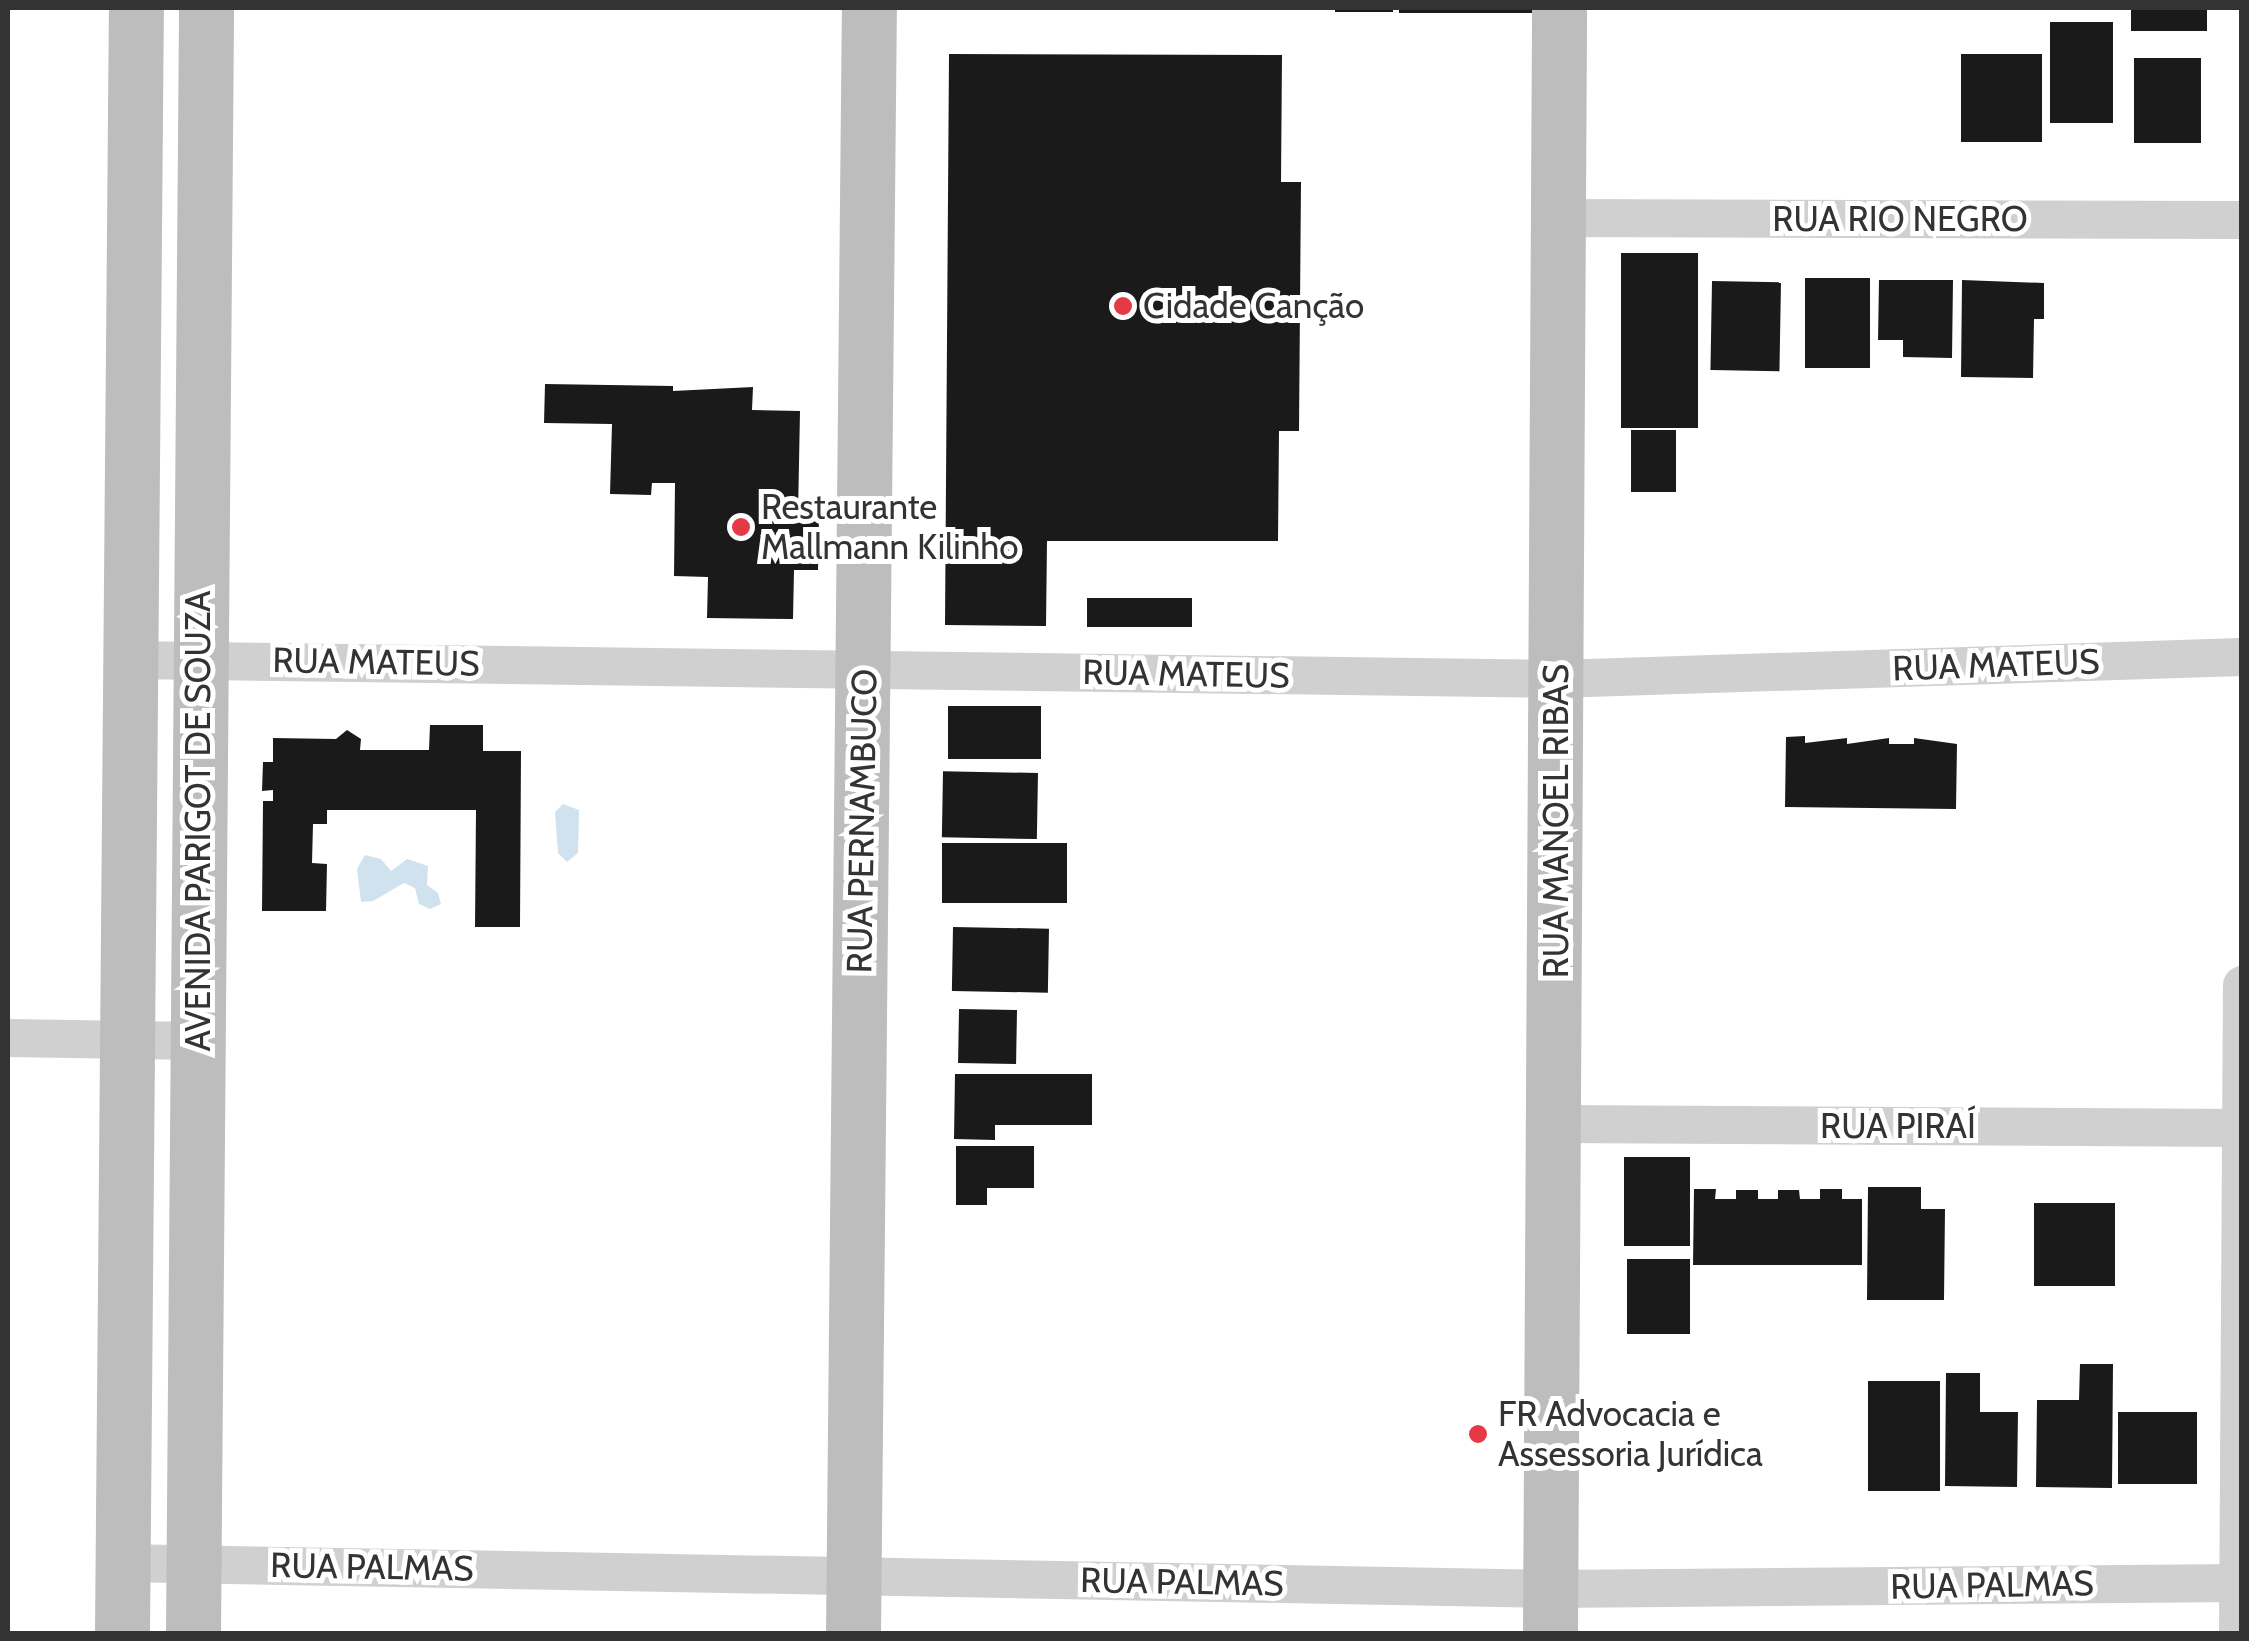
<!DOCTYPE html>
<meta charset="utf-8">
<style>
body{margin:0}
#map{position:relative;width:2249px;height:1641px;overflow:hidden;background:#fff;font-family:Cabin,sans-serif}
div>[style]{position:absolute}
[style*='--x']{left:calc(var(--x)*1px);top:calc(var(--y)*1px);width:calc(var(--w)*1px);rotate:calc(var(--a)*1deg)}
.water>*{inset:0;background:#cfe2ee}
.building>*{inset:0;background:#1a1a1a;transform-origin:0 0}
.street>*{height:38px;margin:-19px;padding:0 19px;transform-origin:19px;border-radius:19px;background:#d0d0d0}
.secondary>*{height:55px;margin:-27.5px;padding:0 27.5px;transform-origin:27.5px;border-radius:27.5px;background:#bdbdbd}
.dots>*{width:28px;height:28px;translate:-50% -50%;box-sizing:border-box;border:5px solid #fff;border-radius:50%}
span{translate:-50% -50%;white-space:nowrap;text-align:center;line-height:1.15;-webkit-text-stroke:10px #fff;paint-order:stroke}
.street-label{font-size:35px;color:#333}
.poi-label{font-size:35px;color:#333}
.left{translate:0 -50%;text-align:left}
.frame{position:absolute;inset:0;border:10px solid #333;pointer-events:none}
</style>
<div id="map">
<div class="water">
<div style="clip-path:polygon(563px 804px,579px 810px,578px 853px,567px 862px,558px 853px,555px 812px)"></div>
<div style="clip-path:polygon(365px 855px,381px 859px,391px 871px,407px 859px,428px 866px,427px 885px,438px 893px,441px 904px,430px 909px,419px 904px,415px 888px,404px 883px,373px 901px,361px 902px,357px 869px)"></div>
</div>
<div class="building">
<div style="left:1335px;top:8px;width:58px;height:4px"></div>
<div style="left:1399px;top:8px;width:133px;height:5px"></div>
<div style="left:2131px;top:8px;width:76px;height:23px"></div>
<div style="left:2050px;top:22px;width:63px;height:101px"></div>
<div style="clip-path:polygon(949px 54px,1282px 55px,1281px 182px,1301px 182px,1299px 431px,1279px 431px,1278px 541px,1047px 541px,1046px 626px,945px 625px)"></div>
<div style="left:1961px;top:54px;width:81px;height:88px"></div>
<div style="left:2134px;top:58px;width:67px;height:85px"></div>
<div style="left:1621px;top:253px;width:77px;height:175px"></div>
<div style="left:1805px;top:278px;width:65px;height:90px"></div>
<div style="clip-path:polygon(1879px 280px,1953px 280px,1952px 358px,1903px 357px,1903px 340px,1878px 340px)"></div>
<div style="clip-path:polygon(1962px 280px,2044px 283px,2044px 319px,2034px 319px,2033px 378px,1961px 377px)"></div>
<div style="left:1712px;top:281px;width:69px;height:89px;rotate:1deg"></div>
<div style="clip-path:polygon(545px 384px,673px 386px,673px 391px,753px 387px,752px 410px,800px 411px,798px 516px,819px 516px,818px 570px,794px 570px,793px 619px,707px 618px,708px 577px,674px 576px,675px 483px,652px 483px,651px 495px,610px 494px,612px 424px,544px 423px)"></div>
<div style="left:1631px;top:430px;width:45px;height:62px"></div>
<div style="left:1087px;top:598px;width:105px;height:29px"></div>
<div style="left:948px;top:706px;width:93px;height:53px"></div>
<div style="clip-path:polygon(430px 725px,483px 725px,483px 751px,521px 751px,520px 927px,475px 927px,476px 810px,327px 810px,327px 824px,313px 824px,312px 863px,327px 864px,326px 911px,262px 911px,263px 801px,273px 801px,273px 790px,262px 791px,263px 762px,273px 762px,273px 738px,336px 739px,347px 730px,361px 739px,360px 750px,429px 750px)"></div>
<div style="clip-path:polygon(1805px 736px,1805px 743px,1847px 738px,1847px 744px,1889px 738px,1889px 744px,1914px 744px,1914px 738px,1957px 744px,1956px 809px,1785px 807px,1786px 737px)"></div>
<div style="left:1038px;top:773px;width:66px;height:95px;rotate:91deg"></div>
<div style="left:942px;top:843px;width:125px;height:60px"></div>
<div style="left:953px;top:927px;width:96px;height:64px;rotate:1deg"></div>
<div style="left:1017px;top:1010px;width:54px;height:58px;rotate:91deg"></div>
<div style="clip-path:polygon(955px 1074px,1092px 1074px,1092px 1125px,995px 1125px,995px 1140px,954px 1139px)"></div>
<div style="clip-path:polygon(956px 1146px,1034px 1146px,1034px 1188px,987px 1188px,987px 1205px,956px 1205px)"></div>
<div style="left:1624px;top:1157px;width:66px;height:89px"></div>
<div style="clip-path:polygon(1868px 1187px,1921px 1187px,1921px 1209px,1945px 1209px,1944px 1300px,1867px 1300px)"></div>
<div style="clip-path:polygon(1694px 1189px,1716px 1189px,1715px 1199px,1736px 1199px,1736px 1190px,1758px 1190px,1758px 1199px,1778px 1199px,1778px 1190px,1799px 1190px,1800px 1199px,1820px 1199px,1820px 1189px,1842px 1189px,1842px 1199px,1862px 1199px,1862px 1265px,1693px 1265px)"></div>
<div style="left:2034px;top:1203px;width:81px;height:83px"></div>
<div style="left:1627px;top:1259px;width:63px;height:75px"></div>
<div style="clip-path:polygon(2080px 1364px,2113px 1364px,2112px 1488px,2036px 1487px,2037px 1400px,2079px 1400px)"></div>
<div style="clip-path:polygon(1946px 1373px,1980px 1373px,1980px 1412px,2018px 1412px,2017px 1487px,1945px 1486px)"></div>
<div style="left:1868px;top:1381px;width:72px;height:110px"></div>
<div style="left:2118px;top:1412px;width:79px;height:72px"></div>
</div>
<div class="street">
<div style="--x:1558;--y:218;--w:684;--a:0.17"></div>
<div style="--x:130;--y:660;--w:1427;--a:0.76"></div>
<div style="--x:1557;--y:679;--w:685;--a:-1.84"></div>
<div style="--x:8;--y:1038;--w:189;--a:0.9"></div>
<div style="--x:1554;--y:1124;--w:688;--a:0.33"></div>
<div style="--x:122;--y:1563;--w:1428;--a:1.04"></div>
<div style="--x:1550;--y:1589;--w:692;--a:-0.5"></div>
<div style="--x:2238;--y:1634;--w:649;--a:-89.65"></div>
</div>
<div class="secondary">
<div style="--x:122;--y:1634;--w:1626;--a:-89.51"></div>
<div style="--x:193;--y:1634;--w:1626;--a:-89.54"></div>
<div style="--x:853;--y:1634;--w:1626;--a:-89.44"></div>
<div style="--x:1550;--y:1634;--w:1626;--a:-89.68"></div>
</div>
<div class="dots">
<div style="left:1123px;top:306px;background:#e63946"></div>
<div style="left:741px;top:527px;background:#e63946"></div>
<div style="left:1478px;top:1434px;background:#e63946"></div>
</div>
<div class="street-label">
<span style="left:1900px;top:219px">RUA RIO NEGRO</span>
<span style="left:376px;top:662px;rotate:1deg">RUA MATEUS</span>
<span style="left:1996px;top:665px;rotate:-2deg">RUA MATEUS</span>
<span style="left:1186px;top:674px;rotate:1deg">RUA MATEUS</span>
<span style="left:198px;top:821px;rotate:-90deg">AVENIDA PARIGOT DE SOUZA</span>
<span style="left:862px;top:821px;rotate:-89deg">RUA PERNAMBUCO</span>
<span style="left:1556px;top:821px;rotate:-90deg">RUA MANOEL RIBAS</span>
<span style="left:1898px;top:1126px">RUA PIRAÍ</span>
<span style="left:372px;top:1567px;rotate:1deg">RUA PALMAS</span>
<span style="left:1182px;top:1582px;rotate:1deg">RUA PALMAS</span>
<span style="left:1992px;top:1585px;rotate:-1deg">RUA PALMAS</span>
</div>
<div class="poi-label">
<span class="left" style="left:1143px;top:306px">Cidade Canção</span>
<span class="left" style="left:761px;top:527px">Restaurante<br>Mallmann Kilinho</span>
<span class="left" style="left:1498px;top:1434px">FR Advocacia e<br>Assessoria Jurídica</span>
</div>
<div class="frame"></div>
</div>
